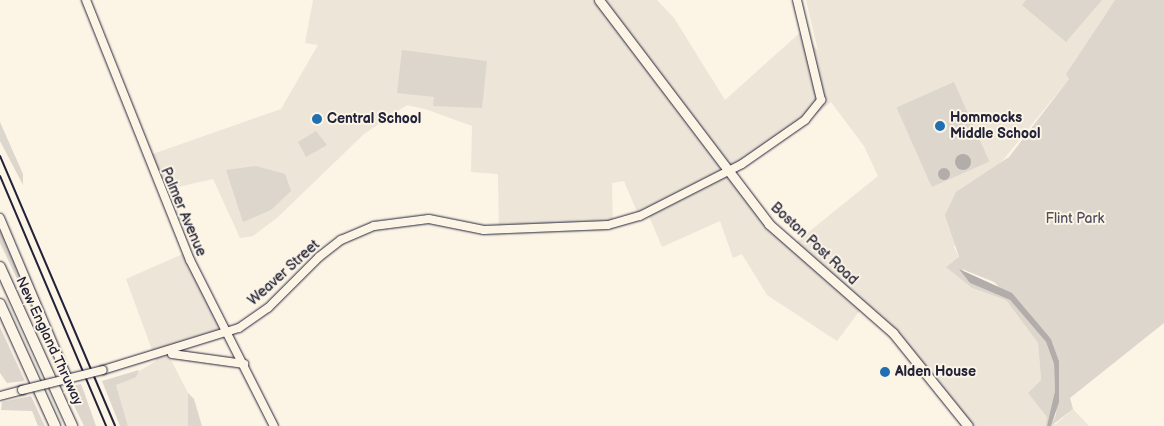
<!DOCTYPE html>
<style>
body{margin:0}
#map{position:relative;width:1164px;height:426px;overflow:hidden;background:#fcf5e5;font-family:"Balsamiq Sans",sans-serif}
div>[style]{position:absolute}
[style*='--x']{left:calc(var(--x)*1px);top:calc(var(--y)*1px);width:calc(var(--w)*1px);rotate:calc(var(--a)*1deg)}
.built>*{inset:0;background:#ece5d8}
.green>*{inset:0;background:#dcd6cc;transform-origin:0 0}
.water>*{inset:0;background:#b2adab}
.round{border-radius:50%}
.roads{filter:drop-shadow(0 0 1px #22223b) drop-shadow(0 0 1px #22223b)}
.secondary>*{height:8px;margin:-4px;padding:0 4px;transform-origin:4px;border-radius:4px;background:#fcf5e5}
.primary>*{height:9px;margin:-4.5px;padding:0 4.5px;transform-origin:4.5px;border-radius:4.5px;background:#fcf5e5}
.highway>*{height:10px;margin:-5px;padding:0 5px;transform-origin:5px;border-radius:5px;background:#fcf5e5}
.rail>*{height:2px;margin:-1px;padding:0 1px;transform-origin:1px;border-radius:1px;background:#22223b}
.bridges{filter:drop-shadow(0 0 1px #22223b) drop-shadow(0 0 1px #22223b)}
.secondary-bridge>*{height:8px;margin:-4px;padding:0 4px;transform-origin:4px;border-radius:4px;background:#fcf5e5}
.dots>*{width:14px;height:14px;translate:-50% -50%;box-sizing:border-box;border:2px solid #fcf5e5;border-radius:50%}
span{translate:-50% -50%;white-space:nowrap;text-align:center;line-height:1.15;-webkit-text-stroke:4px #fcf5e5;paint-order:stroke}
.poi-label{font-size:14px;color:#22223b;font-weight:700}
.left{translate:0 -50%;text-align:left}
.street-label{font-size:14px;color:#22223b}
.park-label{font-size:14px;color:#504f5f}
</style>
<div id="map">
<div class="built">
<div style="clip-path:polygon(evenodd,313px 0,657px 0,674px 18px,725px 100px,802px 31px,818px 51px,806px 0,1115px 0,1072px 65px,1069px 79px,999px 165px,954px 247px,959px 258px,947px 267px,972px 288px,1006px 300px,1038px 343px,1041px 380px,1029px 393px,1055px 425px,1073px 409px,1089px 426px,970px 426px,908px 353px,861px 309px,837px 341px,767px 295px,742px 254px,733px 258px,720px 221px,662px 247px,649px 216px,640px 219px,624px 181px,612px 183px,613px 229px,499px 233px,498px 174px,471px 172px,472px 126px,428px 110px,407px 105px,364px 134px,278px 217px,253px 236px,240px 238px,213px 179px,165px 190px,150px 155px,281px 109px,318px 45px,305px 43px,313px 0,831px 102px,864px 146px,878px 176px,795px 243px,760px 208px,732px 170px,796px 131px,831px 102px)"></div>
<div style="clip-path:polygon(185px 253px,221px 331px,167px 352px,188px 393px,188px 426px,128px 426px,116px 385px,156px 361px,126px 279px)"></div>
</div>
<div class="green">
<div style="clip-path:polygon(1026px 0,1102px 0,1066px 42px,1022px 5px)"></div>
<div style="clip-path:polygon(1115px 0,1164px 0,1164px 323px,1070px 398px,1073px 409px,1051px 426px,1056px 414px,1059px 361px,1051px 339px,994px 282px,962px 269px,970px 283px,1010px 300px,1046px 342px,1054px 364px,1055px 391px,1049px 421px,1047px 426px,1046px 426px,1047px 417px,1028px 393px,1041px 380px,1038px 343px,1006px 300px,972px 288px,946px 267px,959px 257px,945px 215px,956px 192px,1009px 157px,1069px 79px,1066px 74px)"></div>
<div style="clip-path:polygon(402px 50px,487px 61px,482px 108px,433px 106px,434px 97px,397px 93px)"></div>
<div style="left:954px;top:82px;width:87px;height:63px;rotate:66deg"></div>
<div style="clip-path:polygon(0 122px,23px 174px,23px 185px,0 141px)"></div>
<div style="clip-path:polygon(316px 131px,327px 145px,306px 157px,298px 142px)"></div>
<div style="clip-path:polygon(256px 166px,285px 174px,291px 191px,271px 210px,243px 222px,226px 170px)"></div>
<div style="clip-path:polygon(0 230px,61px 372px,0 243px)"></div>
<div style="clip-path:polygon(0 327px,25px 381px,7px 383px,0 373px)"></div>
<div style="clip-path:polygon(139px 370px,136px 377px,116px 385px,128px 426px,120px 426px,102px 381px)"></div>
<div style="clip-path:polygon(81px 384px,84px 392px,96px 426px,84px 426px,65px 387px)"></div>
<div style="clip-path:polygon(188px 393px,194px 399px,202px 426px,188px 426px)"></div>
<div style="clip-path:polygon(31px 396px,42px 420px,45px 426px,38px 426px,32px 411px,1px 410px,2px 402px)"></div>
</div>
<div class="water">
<div class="round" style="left:955px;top:154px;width:16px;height:16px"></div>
<div class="round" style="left:938px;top:168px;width:12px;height:12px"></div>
<div style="clip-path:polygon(959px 269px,1012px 293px,1051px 339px,1059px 361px,1059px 402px,1051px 426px,1047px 426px,1055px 391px,1054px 364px,1046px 342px,1010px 300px,970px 283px)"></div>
</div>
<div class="roads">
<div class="secondary">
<div style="--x:86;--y:0;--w:280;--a:68.2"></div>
<div style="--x:190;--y:260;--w:186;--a:63.2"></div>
<div style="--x:0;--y:218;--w:175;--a:67.1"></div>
<div style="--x:172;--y:354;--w:73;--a:7.9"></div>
<div style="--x:103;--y:370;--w:142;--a:-17.2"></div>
<div style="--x:239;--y:328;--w:35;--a:-35"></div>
<div style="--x:268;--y:308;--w:72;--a:-45"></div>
<div style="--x:319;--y:257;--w:28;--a:-38"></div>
<div style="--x:341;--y:240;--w:36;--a:-23"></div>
<div style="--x:374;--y:226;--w:55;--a:-7.3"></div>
<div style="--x:429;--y:219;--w:56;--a:11.3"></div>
<div style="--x:484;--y:230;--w:124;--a:-2.3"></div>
<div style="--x:608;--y:225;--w:33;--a:-16"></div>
<div style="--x:640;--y:216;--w:114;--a:-27"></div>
<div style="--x:742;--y:164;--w:77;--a:-34.9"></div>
<div style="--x:805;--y:120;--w:26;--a:-51"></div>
<div style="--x:821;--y:100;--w:103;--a:-103.5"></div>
<div style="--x:0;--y:396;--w:23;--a:-15"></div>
</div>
<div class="primary">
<div style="--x:599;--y:0;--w:281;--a:52.8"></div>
<div style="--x:769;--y:224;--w:165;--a:41.3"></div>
<div style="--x:893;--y:333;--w:119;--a:51.1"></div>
</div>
<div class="highway">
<div style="--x:0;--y:267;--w:175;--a:65.6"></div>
<div style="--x:0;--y:304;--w:134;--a:65.7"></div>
</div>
</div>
<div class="rail">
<div style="--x:0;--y:156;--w:293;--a:66.9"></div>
<div style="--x:0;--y:176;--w:272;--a:67"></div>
</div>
<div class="bridges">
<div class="secondary-bridge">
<div style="--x:22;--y:390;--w:83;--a:-13.9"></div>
</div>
</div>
<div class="dots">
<div style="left:317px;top:119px;background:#1f6fb2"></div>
<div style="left:940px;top:126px;background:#1f6fb2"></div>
<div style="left:885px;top:372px;background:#1f6fb2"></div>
</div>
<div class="poi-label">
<span class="left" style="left:950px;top:126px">Hommocks<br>Middle School</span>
<span class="left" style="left:327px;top:119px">Central School</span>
<span class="left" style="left:895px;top:372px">Alden House</span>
</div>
<div class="street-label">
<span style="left:183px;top:212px;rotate:67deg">Palmer Avenue</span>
<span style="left:814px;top:244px;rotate:43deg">Boston Post Road</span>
<span style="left:284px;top:273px;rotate:-42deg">Weaver Street</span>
<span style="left:49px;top:341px;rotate:65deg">New England Thruway</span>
</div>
<div class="park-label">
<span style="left:1075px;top:219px">Flint Park</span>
</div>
</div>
